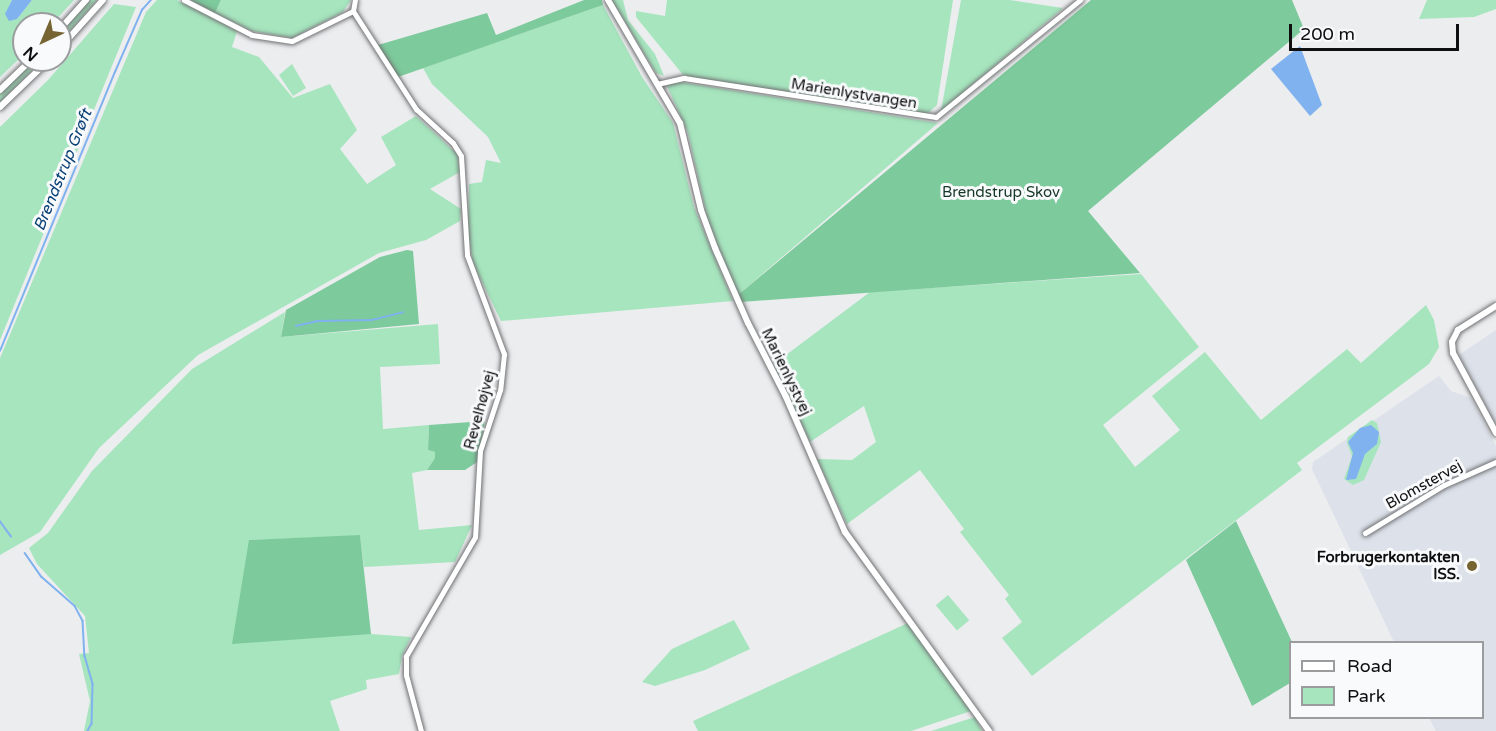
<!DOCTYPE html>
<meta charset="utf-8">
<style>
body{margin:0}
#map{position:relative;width:1496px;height:731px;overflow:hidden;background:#ecedef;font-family:"Varela Round",sans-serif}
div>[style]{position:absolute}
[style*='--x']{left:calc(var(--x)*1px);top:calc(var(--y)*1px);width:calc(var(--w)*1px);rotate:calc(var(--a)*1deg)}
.built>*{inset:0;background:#dce1ea}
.green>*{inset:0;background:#a6e5be;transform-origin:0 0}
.forest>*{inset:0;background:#7dca9c}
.water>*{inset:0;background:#7fb2ee}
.stream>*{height:1.5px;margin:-0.75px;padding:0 0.75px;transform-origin:0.75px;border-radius:0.75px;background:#7fb2ee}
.roads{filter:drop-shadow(0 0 2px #707173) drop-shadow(0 0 2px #707173)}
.minor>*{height:5px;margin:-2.5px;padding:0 2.5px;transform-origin:2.5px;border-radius:2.5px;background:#fff}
.tertiary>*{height:6px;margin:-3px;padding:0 3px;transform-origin:3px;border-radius:3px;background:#fff}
.dots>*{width:16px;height:16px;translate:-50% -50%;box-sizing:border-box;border:3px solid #f9fafc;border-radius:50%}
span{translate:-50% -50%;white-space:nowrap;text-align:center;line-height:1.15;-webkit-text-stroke:6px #f9fafc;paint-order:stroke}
.street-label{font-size:15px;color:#0f0f10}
.park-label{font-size:15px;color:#153725}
.poi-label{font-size:15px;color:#0f0f10;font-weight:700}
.right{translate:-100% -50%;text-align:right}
.water-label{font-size:16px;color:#094176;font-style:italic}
.legend{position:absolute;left:1289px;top:641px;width:195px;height:78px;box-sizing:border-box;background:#f9fafc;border:2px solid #9b9c9e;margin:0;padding:8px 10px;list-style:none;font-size:18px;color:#0f0f10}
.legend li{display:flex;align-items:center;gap:12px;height:30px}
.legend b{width:30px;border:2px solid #9b9c9e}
.north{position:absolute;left:12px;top:12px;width:60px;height:60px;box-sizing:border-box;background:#f9fafc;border:2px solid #9b9c9e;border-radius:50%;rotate:224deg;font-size:16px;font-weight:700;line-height:24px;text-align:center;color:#0f0f10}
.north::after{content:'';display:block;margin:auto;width:21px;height:27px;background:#776433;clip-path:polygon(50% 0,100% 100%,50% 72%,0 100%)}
.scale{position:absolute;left:1289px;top:24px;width:170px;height:27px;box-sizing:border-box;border:3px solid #0f0f10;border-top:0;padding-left:8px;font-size:18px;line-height:21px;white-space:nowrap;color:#0f0f10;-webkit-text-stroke:4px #f9fafc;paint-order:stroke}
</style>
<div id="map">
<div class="built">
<div style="clip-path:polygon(1496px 330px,1496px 424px,1459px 355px)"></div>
<div style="clip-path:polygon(1439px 376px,1451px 391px,1471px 398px,1496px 446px,1496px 731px,1436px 731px,1429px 718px,1482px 718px,1482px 642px,1394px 642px,1312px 469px,1313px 462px)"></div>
</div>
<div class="green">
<div style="clip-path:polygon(0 0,12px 0,9px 6px,17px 19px,32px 0,74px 0,52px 24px,24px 24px,24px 54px,0 77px)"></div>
<div style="clip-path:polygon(90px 0,97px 0,60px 42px,60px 34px)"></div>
<div style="clip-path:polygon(157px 0,177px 0,237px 31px,232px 47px,259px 57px,293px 98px,330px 84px,357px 130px,340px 149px,367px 184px,396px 165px,381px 137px,416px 116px,457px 154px,460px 172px,430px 189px,461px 209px,460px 221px,426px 240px,379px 253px,198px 355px,99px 448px,40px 532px,0 555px,0 358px,146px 12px)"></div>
<div style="clip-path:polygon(221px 0,351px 0,343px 12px,292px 38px,252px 31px,215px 13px)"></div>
<div style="clip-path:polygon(612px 0,623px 0,628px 20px,655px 54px,664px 76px,656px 73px)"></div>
<div style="clip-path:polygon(667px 0,953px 0,937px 105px,927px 114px,684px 76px,636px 17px,636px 11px,665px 16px)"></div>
<div style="clip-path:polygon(961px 0,1010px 0,1063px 8px,941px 111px)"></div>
<div style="clip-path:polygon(1427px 0,1496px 0,1496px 9px,1474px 17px,1419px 19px)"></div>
<div style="clip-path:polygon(114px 4px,136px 7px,0 340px,0 127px,48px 80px)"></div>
<div style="clip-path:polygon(603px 5px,642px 77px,673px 123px,694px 207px,733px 301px,501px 321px,473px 263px,468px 234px,469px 184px,482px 182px,486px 160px,501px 163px,488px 137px,432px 84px,423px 68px)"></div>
<div style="clip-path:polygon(35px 60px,43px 60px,0 102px,0 94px)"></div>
<div style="clip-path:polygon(292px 64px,306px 88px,293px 96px,279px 75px)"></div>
<div style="clip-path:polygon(671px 81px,686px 83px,938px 123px,738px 295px,708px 221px,688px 133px,667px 86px)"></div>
<div style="clip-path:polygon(1141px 274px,1199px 347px,1103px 425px,1135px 467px,1180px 430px,1152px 396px,1205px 352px,1261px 420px,1347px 349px,1361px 363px,1426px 305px,1434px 320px,1439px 347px,1429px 364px,1297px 463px,1302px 470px,1032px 676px,1002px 638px,1022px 622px,1005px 599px,1009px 595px,960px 532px,964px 529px,920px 470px,847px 524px,817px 459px,852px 460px,876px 442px,864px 406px,810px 442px,774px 364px,870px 292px)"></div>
<div style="clip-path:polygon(285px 312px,281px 337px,438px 324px,440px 364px,380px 367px,383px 429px,429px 425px,428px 450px,435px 452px,435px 458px,427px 470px,412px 473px,419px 530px,472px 525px,455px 562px,364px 567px,360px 536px,249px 540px,371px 634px,411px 637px,402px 656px,399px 674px,366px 680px,367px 689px,330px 701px,340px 731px,84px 731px,90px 701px,79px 654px,89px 653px,85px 616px,37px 564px,29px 548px,48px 533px,92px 471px,192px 369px)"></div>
<div style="clip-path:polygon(1372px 420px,1377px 423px,1381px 442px,1364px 480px,1353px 485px,1344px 479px,1352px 456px,1347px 443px,1348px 437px)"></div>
<div style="left:948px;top:595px;width:33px;height:16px;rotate:50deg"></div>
<div style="clip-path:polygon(734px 620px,750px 649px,705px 670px,655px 686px,642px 682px,672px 649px)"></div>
<div style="clip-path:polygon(908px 623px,971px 711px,911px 731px,698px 731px,693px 721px)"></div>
<div style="clip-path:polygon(975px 717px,982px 731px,931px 731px)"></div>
</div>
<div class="forest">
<div style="clip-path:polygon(191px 0,221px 0,215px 13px)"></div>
<div style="clip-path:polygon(584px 0,602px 0,603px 5px,398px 77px,378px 45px,487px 13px,496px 35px)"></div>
<div style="clip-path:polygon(1091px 0,1292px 0,1304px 29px,1088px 211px,1140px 273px,741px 302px,738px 295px)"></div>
<div style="clip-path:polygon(407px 250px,413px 251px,419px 324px,281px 337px,286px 310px,380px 257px)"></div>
<div style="clip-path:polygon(485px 421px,477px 462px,465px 470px,427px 470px,435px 458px,435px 452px,428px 450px,429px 425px)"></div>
<div style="clip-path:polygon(1236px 521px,1292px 642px,1290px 683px,1252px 706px,1186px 560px)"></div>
<div style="clip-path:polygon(360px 535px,371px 634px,232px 644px,249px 540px)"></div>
</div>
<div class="water">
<div style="clip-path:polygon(12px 0,32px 0,17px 19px,9px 21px,5px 14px)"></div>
<div style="clip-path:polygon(1300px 46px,1322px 105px,1310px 116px,1271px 69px)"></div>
<div style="clip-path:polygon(1371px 425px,1379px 432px,1377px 444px,1365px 454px,1356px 479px,1346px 480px,1353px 453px,1348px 442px,1360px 428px)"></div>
</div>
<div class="stream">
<div style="--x:296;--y:326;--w:22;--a:-13"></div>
<div style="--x:317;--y:321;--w:55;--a:-1"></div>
<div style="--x:372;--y:320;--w:32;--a:-14"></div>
<div style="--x:0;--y:351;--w:302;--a:-67.6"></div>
<div style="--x:115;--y:72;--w:68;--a:-66.5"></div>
<div style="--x:142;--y:10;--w:13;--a:-48"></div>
<div style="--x:0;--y:521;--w:19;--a:54"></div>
<div style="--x:25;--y:553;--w:29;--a:55"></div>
<div style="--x:42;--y:577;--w:44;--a:41.3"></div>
<div style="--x:75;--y:606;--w:17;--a:62"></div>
<div style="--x:83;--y:621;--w:35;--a:87"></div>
<div style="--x:85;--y:656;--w:29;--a:74"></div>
<div style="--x:93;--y:684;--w:40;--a:91.4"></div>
<div style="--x:92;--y:724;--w:8;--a:120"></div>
</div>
<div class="roads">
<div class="minor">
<div style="--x:184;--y:0;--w:76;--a:27.2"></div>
<div style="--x:252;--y:35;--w:40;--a:8.5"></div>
<div style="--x:292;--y:41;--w:68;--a:-26.2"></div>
<div style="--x:353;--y:11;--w:117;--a:57.3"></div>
<div style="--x:416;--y:109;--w:50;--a:42.6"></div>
<div style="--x:453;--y:143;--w:15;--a:58"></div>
<div style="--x:461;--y:156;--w:99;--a:86.5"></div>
<div style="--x:467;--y:255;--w:106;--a:69.5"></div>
<div style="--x:504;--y:354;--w:36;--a:96"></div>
<div style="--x:500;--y:390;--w:64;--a:108.2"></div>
<div style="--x:480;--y:451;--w:86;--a:93.3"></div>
<div style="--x:475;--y:537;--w:138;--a:120.1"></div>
<div style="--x:406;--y:656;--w:19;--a:90"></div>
<div style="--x:406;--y:675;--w:58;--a:75"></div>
<div style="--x:353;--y:11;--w:11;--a:-80"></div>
<div style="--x:657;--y:84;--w:28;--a:-13"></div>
<div style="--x:684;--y:78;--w:255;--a:8.8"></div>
<div style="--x:936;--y:117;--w:186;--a:-39.1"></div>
<div style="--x:1365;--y:533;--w:92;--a:-31.3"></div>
<div style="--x:1444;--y:485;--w:57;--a:-23.9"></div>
</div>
<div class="tertiary">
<div style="--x:608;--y:0;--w:143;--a:59.7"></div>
<div style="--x:680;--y:123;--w:89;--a:76.4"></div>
<div style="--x:701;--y:210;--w:40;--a:69.8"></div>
<div style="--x:715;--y:248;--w:82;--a:66.3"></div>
<div style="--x:748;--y:323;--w:83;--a:62.8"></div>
<div style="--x:786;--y:397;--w:147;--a:66.4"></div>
<div style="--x:845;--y:532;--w:246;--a:54.1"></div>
<div style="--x:60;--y:29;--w:39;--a:-48"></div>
<div style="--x:60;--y:48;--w:64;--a:-48.1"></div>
<div style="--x:0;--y:90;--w:43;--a:-44.1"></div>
<div style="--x:0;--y:107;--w:68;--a:-43.8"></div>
<div style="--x:1496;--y:306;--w:45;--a:147.7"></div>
<div style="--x:1458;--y:330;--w:13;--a:117"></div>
<div style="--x:1452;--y:342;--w:11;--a:85"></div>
<div style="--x:1453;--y:353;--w:91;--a:61.7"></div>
</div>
</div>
<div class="dots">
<div style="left:1472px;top:566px;background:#776433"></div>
</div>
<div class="street-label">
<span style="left:854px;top:94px;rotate:9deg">Marienlystvangen</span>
<span style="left:786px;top:372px;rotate:64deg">Marienlystvej</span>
<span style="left:480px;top:410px;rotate:-75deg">Revelhøjvej</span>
<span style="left:1424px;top:485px;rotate:-29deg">Blomstervej</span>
</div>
<div class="park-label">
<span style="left:1001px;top:193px">Brendstrup Skov</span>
</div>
<div class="poi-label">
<span class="right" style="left:1460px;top:566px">Forbrugerkontakten<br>ISS.</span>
</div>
<div class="water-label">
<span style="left:63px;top:170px;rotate:-68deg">Brendstrup Grøft</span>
</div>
<ul class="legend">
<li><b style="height:8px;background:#fff"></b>Road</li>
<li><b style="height:16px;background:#a6e5be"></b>Park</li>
</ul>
<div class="north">N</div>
<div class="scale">200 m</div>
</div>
